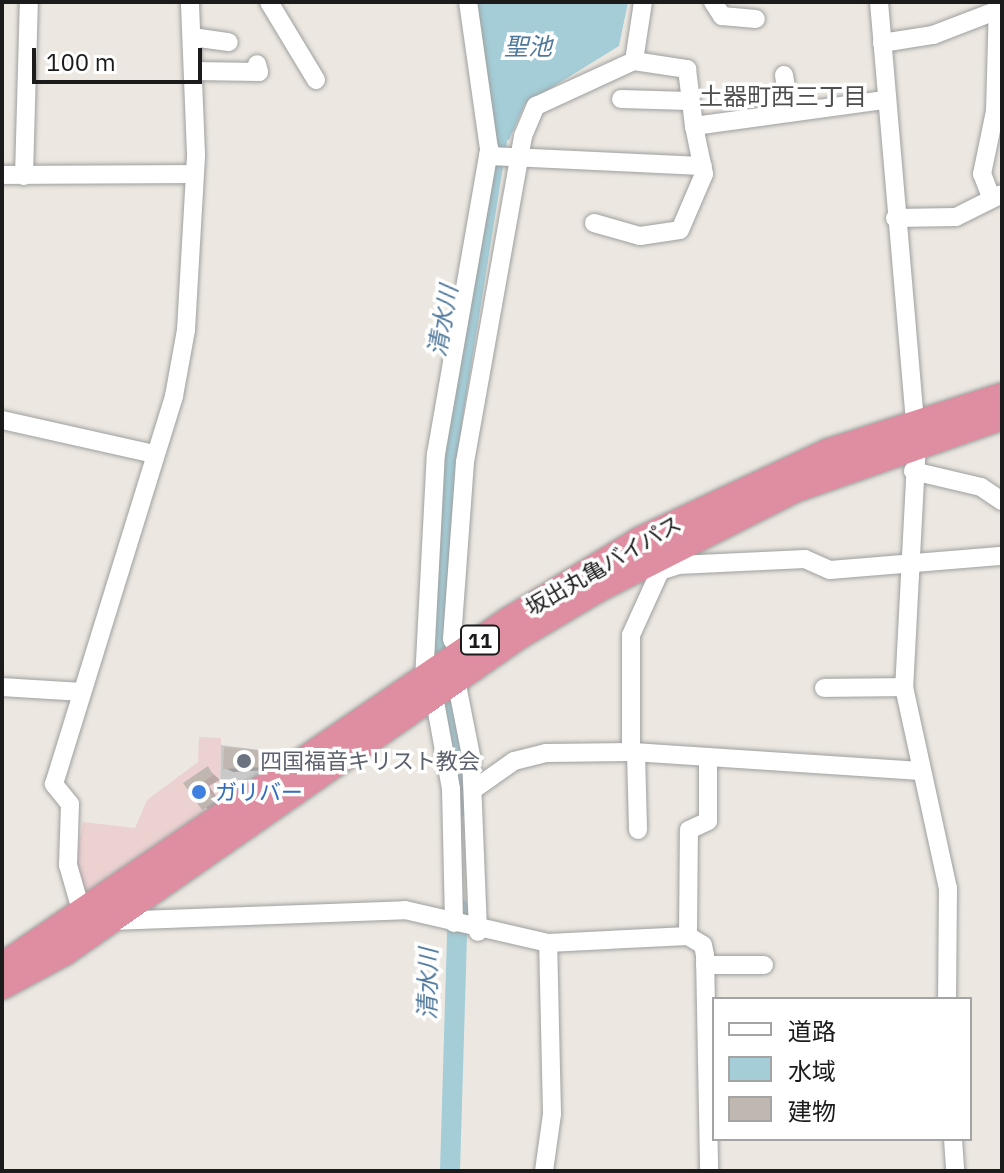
<!DOCTYPE html>
<meta charset="utf-8">
<style>
body{margin:0}
#map{position:relative;width:1004px;height:1173px;overflow:hidden;background:#ece8e1;font-family:"IBM Plex Sans","Noto Sans JP",sans-serif}
div>[style]{position:absolute}
[style*='--x']{left:calc(var(--x)*1px);top:calc(var(--y)*1px);width:calc(var(--w)*1px);rotate:calc(var(--a)*1deg)}
.commercial>*{inset:0;background:#ecd1d1}
.religious>*{inset:0;background:#c9c9c9}
.water>*{inset:0;background:#a4cdd7}
.shadow>*{inset:0;background:#0003}
.river>*{height:20px;margin:-10px;padding:0 10px;transform-origin:10px;border-radius:10px;background:#a4cdd7}
.building>*{inset:0;background:#c0b7b1}
.roads{filter:drop-shadow(0 0 2px #9f9f9f) drop-shadow(0 0 2px #9f9f9f)}
.minor>*{height:18px;margin:-9px;padding:0 9px;transform-origin:9px;border-radius:9px;background:#fff}
.highway>*{height:26px;margin:-13px;padding:0 13px;transform-origin:13px;border-radius:13px;background:#de8ea0}
.dots>*{width:22px;height:22px;translate:-50% -50%;box-sizing:border-box;border:4px solid #fff;border-radius:50%}
span{translate:-50% -50%;white-space:nowrap;text-align:center;line-height:1.15;-webkit-text-stroke:7px #fff;paint-order:stroke}
.shield-label span{padding:2px 6px;background:#fff;border:2px solid;border-radius:6px;-webkit-text-stroke-width:0}
.shield-label{font-size:20px;color:#1b1b1b;font-weight:700}
.street-label{font-size:22px;color:#1b1b1b}
.worship-label{font-size:22px;color:#5b616d}
.left{translate:0 -50%;text-align:left}
.shop-label{font-size:22px;color:#366cbe}
.water-label{font-size:24px;color:#4d779b;font-style:italic}
.neighbourhood-label{font-size:24px;color:#4e4e4e}
.frame{position:absolute;inset:0;border:4px solid #1b1b1b;pointer-events:none}
.legend{position:absolute;left:712px;top:997px;width:260px;height:144px;box-sizing:border-box;background:#fff;border:2px solid #a4a4a4;margin:0;padding:10px 14px;list-style:none;font-size:24px;color:#1b1b1b}
.legend li{display:flex;align-items:center;gap:16px;height:40px}
.legend b{width:40px;border:2px solid #a4a4a4}
.scale{position:absolute;left:32px;top:48px;width:170px;height:36px;box-sizing:border-box;border:4px solid #1b1b1b;border-top:0;padding-left:10px;font-size:24px;line-height:28px;white-space:nowrap;color:#1b1b1b;-webkit-text-stroke:6px #fff;paint-order:stroke}
</style>
<div id="map">
<div class="commercial">
<div style="clip-path:polygon(199px 737px,221px 738px,220px 808px,81px 906px,75px 864px,83px 822px,135px 828px,147px 800px,198px 762px)"></div>
</div>
<div class="religious">
<div style="clip-path:polygon(221px 745px,267px 751px,268px 774px,220px 808px)"></div>
</div>
<div class="water">
<div style="clip-path:polygon(476px 2px,628px 2px,619px 46px,525px 104px,509px 140px,490px 140px)"></div>
</div>
<div class="shadow">
<div style="clip-path:polygon(226px 750px,264px 758px,270px 770px,233px 772px,225px 768px)"></div>
<div style="clip-path:polygon(208px 769px,220px 780px,209px 786px,222px 805px,211px 813px,185px 783px)"></div>
</div>
<div class="river">
<div style="--x:439;--y:655;--w:233;--a:-86.8"></div>
<div style="--x:452;--y:422;--w:311;--a:-80.9"></div>
<div style="--x:447;--y:704;--w:104;--a:83.4"></div>
<div style="--x:450;--y:1171;--w:264;--a:-88.3"></div>
</div>
<div class="building">
<div style="clip-path:polygon(224px 747px,257px 750px,263px 767px,223px 769px)"></div>
<div style="clip-path:polygon(208px 766px,213px 775px,203px 782px,216px 801px,202px 810px,183px 783px)"></div>
</div>
<div class="roads">
<div class="minor">
<div style="--x:269;--y:2;--w:91;--a:58.9"></div>
<div style="--x:713;--y:2;--w:17;--a:57"></div>
<div style="--x:722;--y:16;--w:34;--a:5"></div>
<div style="--x:879;--y:2;--w:442;--a:85.1"></div>
<div style="--x:917;--y:442;--w:245;--a:93"></div>
<div style="--x:904;--y:687;--w:206;--a:77.7"></div>
<div style="--x:948;--y:888;--w:111;--a:90.5"></div>
<div style="--x:192;--y:37;--w:37;--a:8"></div>
<div style="--x:882;--y:43;--w:52;--a:-8.9"></div>
<div style="--x:933;--y:35;--w:70;--a:-21"></div>
<div style="--x:634;--y:61;--w:54;--a:8.6"></div>
<div style="--x:687;--y:69;--w:57;--a:83"></div>
<div style="--x:194;--y:71;--w:65;--a:0.9"></div>
<div style="--x:259;--y:72;--w:8;--a:-104"></div>
<div style="--x:784;--y:75;--w:38;--a:81"></div>
<div style="--x:621;--y:99;--w:68;--a:1.7"></div>
<div style="--x:488;--y:156;--w:215;--a:2.7"></div>
<div style="--x:2;--y:175;--w:192;--a:-0.3"></div>
<div style="--x:24;--y:176;--w:174;--a:-88.4"></div>
<div style="--x:991;--y:197;--w:25;--a:-111"></div>
<div style="--x:982;--y:174;--w:64;--a:-78.3"></div>
<div style="--x:995;--y:111;--w:109;--a:-88.4"></div>
<div style="--x:895;--y:218;--w:61;--a:-0.9"></div>
<div style="--x:956;--y:217;--w:51;--a:-26.6"></div>
<div style="--x:594;--y:223;--w:48;--a:15.8"></div>
<div style="--x:640;--y:236;--w:40;--a:-8.5"></div>
<div style="--x:680;--y:230;--w:61;--a:-66.8"></div>
<div style="--x:704;--y:174;--w:49;--a:-101.8"></div>
<div style="--x:694;--y:126;--w:193;--a:-7.8"></div>
<div style="--x:2;--y:420;--w:156;--a:12.6"></div>
<div style="--x:913;--y:471;--w:70;--a:13.2"></div>
<div style="--x:981;--y:487;--w:25;--a:34"></div>
<div style="--x:460;--y:653;--w:16;--a:-120"></div>
<div style="--x:452;--y:639;--w:177;--a:-85.8"></div>
<div style="--x:465;--y:462;--w:331;--a:-79.9"></div>
<div style="--x:523;--y:136;--w:33;--a:-67"></div>
<div style="--x:536;--y:106;--w:108;--a:-24.7"></div>
<div style="--x:634;--y:61;--w:60;--a:-81.3"></div>
<div style="--x:424;--y:680;--w:226;--a:-87"></div>
<div style="--x:436;--y:454;--w:310;--a:-80.1"></div>
<div style="--x:489;--y:149;--w:148;--a:-98.1"></div>
<div style="--x:456;--y:680;--w:77;--a:78.8"></div>
<div style="--x:471;--y:756;--w:176;--a:87.7"></div>
<div style="--x:2;--y:687;--w:80;--a:3.6"></div>
<div style="--x:824;--y:688;--w:80;--a:-0.7"></div>
<div style="--x:434;--y:696;--w:95;--a:79.6"></div>
<div style="--x:451;--y:789;--w:134;--a:88.7"></div>
<div style="--x:636;--y:752;--w:78;--a:88.5"></div>
<div style="--x:919;--y:771;--w:289;--a:-176.2"></div>
<div style="--x:631;--y:752;--w:117;--a:-90"></div>
<div style="--x:631;--y:635;--w:70;--a:-65.6"></div>
<div style="--x:660;--y:571;--w:19;--a:-18"></div>
<div style="--x:678;--y:565;--w:127;--a:-2.7"></div>
<div style="--x:805;--y:559;--w:27;--a:24"></div>
<div style="--x:830;--y:570;--w:173;--a:-4.7"></div>
<div style="--x:473;--y:790;--w:50;--a:-35.3"></div>
<div style="--x:514;--y:761;--w:33;--a:-14"></div>
<div style="--x:546;--y:753;--w:85;--a:-0.7"></div>
<div style="--x:83;--y:917;--w:54;--a:-106.1"></div>
<div style="--x:68;--y:865;--w:61;--a:-88.1"></div>
<div style="--x:70;--y:804;--w:26;--a:-129"></div>
<div style="--x:54;--y:784;--w:406;--a:-72.8"></div>
<div style="--x:174;--y:396;--w:67;--a:-79.7"></div>
<div style="--x:186;--y:330;--w:176;--a:-86.7"></div>
<div style="--x:196;--y:154;--w:152;--a:-92.3"></div>
<div style="--x:111;--y:921;--w:294;--a:-2.1"></div>
<div style="--x:405;--y:910;--w:147;--a:13"></div>
<div style="--x:548;--y:943;--w:140;--a:-2.9"></div>
<div style="--x:688;--y:936;--w:106;--a:-89.5"></div>
<div style="--x:689;--y:830;--w:21;--a:-25"></div>
<div style="--x:708;--y:821;--w:60;--a:-90"></div>
<div style="--x:688;--y:936;--w:17;--a:31"></div>
<div style="--x:703;--y:945;--w:10;--a:79"></div>
<div style="--x:705;--y:955;--w:216;--a:88.9"></div>
<div style="--x:705;--y:965;--w:59;--a:0"></div>
<div style="--x:953;--y:1139;--w:32;--a:86"></div>
<div style="--x:544;--y:1171;--w:58;--a:-82"></div>
<div style="--x:552;--y:1114;--w:171;--a:-91.3"></div>
</div>
<div class="highway">
<div style="--x:2;--y:966;--w:614;--a:-34.31"></div>
<div style="--x:509;--y:620;--w:153;--a:-31.4"></div>
<div style="--x:640;--y:540;--w:208;--a:-25.1"></div>
<div style="--x:828;--y:452;--w:183;--a:-17.8"></div>
<div style="--x:2;--y:986;--w:72;--a:-28.4"></div>
<div style="--x:65;--y:952;--w:553;--a:-34.84"></div>
<div style="--x:519;--y:636;--w:92;--a:-30.7"></div>
<div style="--x:598;--y:589;--w:219;--a:-26.9"></div>
<div style="--x:793;--y:490;--w:221;--a:-19.3"></div>
</div>
</div>
<div class="dots">
<div style="left:244px;top:761px;background:#6b7280"></div>
<div style="left:199px;top:792px;background:#3f7fe0"></div>
</div>
<div class="shield-label">
<span style="left:480px;top:640px">11</span>
</div>
<div class="street-label">
<span style="left:603px;top:565px;rotate:-30deg">坂出丸亀バイパス</span>
</div>
<div class="worship-label">
<span class="left" style="left:260px;top:761px">四国福音キリスト教会</span>
</div>
<div class="shop-label">
<span class="left" style="left:215px;top:792px">ガリバー</span>
</div>
<div class="water-label">
<span style="left:528px;top:47px">聖池</span>
<span style="left:443px;top:321px;rotate:-80deg">清水川</span>
<span style="left:428px;top:984px;rotate:-89deg">清水川</span>
</div>
<div class="neighbourhood-label">
<span style="left:783px;top:97px">土器町西三丁目</span>
</div>
<div class="frame"></div>
<ul class="legend">
<li><b style="height:10px;background:#fff"></b>道路</li>
<li><b style="height:22px;background:#a4cdd7"></b>水域</li>
<li><b style="height:22px;background:#c0b7b1"></b>建物</li>
</ul>
<div class="scale">100 m</div>
</div>
